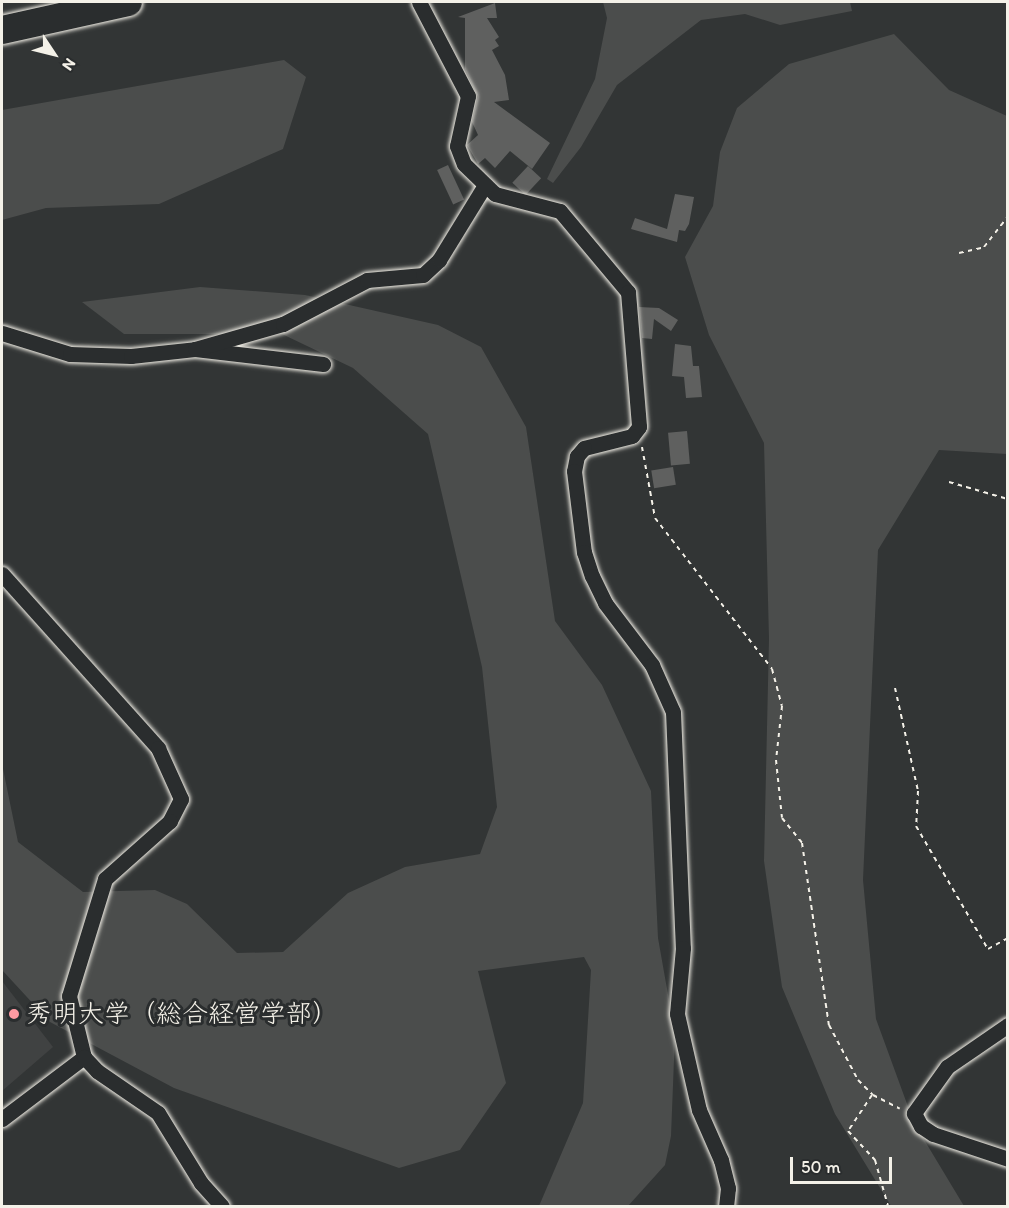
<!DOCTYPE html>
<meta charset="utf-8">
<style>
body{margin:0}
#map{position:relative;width:1009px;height:1208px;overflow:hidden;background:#323535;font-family:Itim,"Klee One",sans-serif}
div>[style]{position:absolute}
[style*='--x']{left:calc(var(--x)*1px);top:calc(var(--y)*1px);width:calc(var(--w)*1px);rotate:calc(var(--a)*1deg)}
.built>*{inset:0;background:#404242}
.green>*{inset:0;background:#4b4d4c}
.building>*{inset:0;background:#5f605f;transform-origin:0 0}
.path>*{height:2px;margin-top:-1px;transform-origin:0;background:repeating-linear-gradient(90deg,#f4f1e8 0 4.5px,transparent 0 9px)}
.roads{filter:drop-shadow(0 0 2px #f4f1e8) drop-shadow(0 0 2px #f4f1e8)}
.street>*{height:15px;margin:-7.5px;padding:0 7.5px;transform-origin:7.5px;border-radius:7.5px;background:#2a2d2e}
.highway>*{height:28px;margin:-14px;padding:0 14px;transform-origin:14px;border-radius:14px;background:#2a2d2e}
.dots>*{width:16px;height:16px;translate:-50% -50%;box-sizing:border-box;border:3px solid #2a2d2e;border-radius:50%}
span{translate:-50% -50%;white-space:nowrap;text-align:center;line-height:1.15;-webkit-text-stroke:6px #2a2d2e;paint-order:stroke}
.poi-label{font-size:26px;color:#f4f1e8}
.left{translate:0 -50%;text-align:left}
.frame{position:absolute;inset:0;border:3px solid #f4f1e8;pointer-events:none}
.north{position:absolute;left:24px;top:24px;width:60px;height:60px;-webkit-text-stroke:4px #2a2d2e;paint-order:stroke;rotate:125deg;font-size:16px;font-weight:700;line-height:24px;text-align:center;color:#f4f1e8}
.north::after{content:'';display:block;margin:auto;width:21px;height:27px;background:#f4f1e8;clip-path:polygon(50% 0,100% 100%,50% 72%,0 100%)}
.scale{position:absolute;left:790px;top:1157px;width:102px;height:27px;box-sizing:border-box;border:3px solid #f4f1e8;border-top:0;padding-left:8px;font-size:18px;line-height:21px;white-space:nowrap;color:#f4f1e8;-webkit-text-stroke:4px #2a2d2e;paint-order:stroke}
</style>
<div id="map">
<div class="built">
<div style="clip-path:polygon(2px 981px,53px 1047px,2px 1091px)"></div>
</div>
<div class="green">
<div style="clip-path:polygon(603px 2px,850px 2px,852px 11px,780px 25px,745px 14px,701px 20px,617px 85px,581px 147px,553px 183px,547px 179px,595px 79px,607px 18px)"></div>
<div style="clip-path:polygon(894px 34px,949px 90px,1007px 116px,1007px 454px,939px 450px,878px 550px,863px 880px,876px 1019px,914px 1123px,964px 1206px,891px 1206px,835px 1114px,782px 987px,764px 861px,769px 639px,764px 443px,709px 335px,685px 257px,713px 206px,720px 152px,737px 108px,789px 64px)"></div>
<div style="clip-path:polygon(284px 60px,306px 77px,283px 149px,159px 204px,46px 208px,2px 220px,2px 110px)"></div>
<div style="clip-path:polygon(200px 287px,305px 295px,438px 325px,481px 347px,526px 427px,555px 621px,602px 685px,651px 791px,658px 938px,675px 1034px,671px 1136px,665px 1165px,628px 1206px,539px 1206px,583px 1103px,591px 970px,584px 957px,478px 971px,506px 1083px,460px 1150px,399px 1168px,174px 1088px,50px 1022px,2px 970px,2px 764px,18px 842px,83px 892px,155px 890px,187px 904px,237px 953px,283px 952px,348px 893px,405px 867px,480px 854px,497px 807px,482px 667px,428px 434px,353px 368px,282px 334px,124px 334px,82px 302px)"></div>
</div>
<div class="building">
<div style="clip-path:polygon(495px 3px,497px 18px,487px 18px,499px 37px,495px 40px,499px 46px,492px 50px,505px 75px,509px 100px,494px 102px,550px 143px,532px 169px,510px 151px,495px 168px,485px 158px,478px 164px,467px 145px,478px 135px,472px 122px,478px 97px,465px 69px,465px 18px,458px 17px)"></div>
<div style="left:448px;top:165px;width:38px;height:12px;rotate:65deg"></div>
<div style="left:528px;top:166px;width:18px;height:23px;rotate:43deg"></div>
<div style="clip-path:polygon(675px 194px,694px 197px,689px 224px,685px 231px,679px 230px,677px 242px,631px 229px,635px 218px,667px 229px)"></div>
<div style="clip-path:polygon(639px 307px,659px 308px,678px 320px,671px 331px,654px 319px,652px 339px,642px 338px)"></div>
<div style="clip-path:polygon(675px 344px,691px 346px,693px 366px,699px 366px,702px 397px,686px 398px,684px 377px,672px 376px)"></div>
<div style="left:687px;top:431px;width:33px;height:19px;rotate:85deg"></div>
<div style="left:673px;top:467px;width:18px;height:22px;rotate:81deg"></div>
</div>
<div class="path">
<div style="--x:959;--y:253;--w:26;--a:-13"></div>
<div style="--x:984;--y:247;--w:39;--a:-52"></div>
<div style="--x:642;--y:447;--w:72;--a:79.6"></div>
<div style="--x:655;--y:518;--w:191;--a:52.2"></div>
<div style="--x:772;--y:669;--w:38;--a:75"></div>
<div style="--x:782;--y:706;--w:54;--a:96.3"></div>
<div style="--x:776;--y:760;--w:58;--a:84.1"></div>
<div style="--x:782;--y:818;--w:32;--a:51"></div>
<div style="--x:802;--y:843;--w:184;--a:81.6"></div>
<div style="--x:829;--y:1025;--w:62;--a:62.2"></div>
<div style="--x:858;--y:1080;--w:21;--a:45"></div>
<div style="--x:873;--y:1095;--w:30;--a:27"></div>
<div style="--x:949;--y:482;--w:61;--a:16.1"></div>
<div style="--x:895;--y:688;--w:106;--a:77.4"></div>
<div style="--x:918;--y:791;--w:35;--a:93"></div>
<div style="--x:916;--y:826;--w:143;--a:59.7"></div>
<div style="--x:988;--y:949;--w:23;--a:-29"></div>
<div style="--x:872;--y:1095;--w:43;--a:123.7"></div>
<div style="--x:848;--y:1131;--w:40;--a:47"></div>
<div style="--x:875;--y:1160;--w:48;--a:74.2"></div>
</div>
<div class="roads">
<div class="street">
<div style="--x:419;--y:2;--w:106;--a:62.5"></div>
<div style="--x:468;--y:96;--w:51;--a:102.4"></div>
<div style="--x:457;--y:146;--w:19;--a:69"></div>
<div style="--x:464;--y:164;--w:43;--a:44.1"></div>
<div style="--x:495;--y:194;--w:67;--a:14.7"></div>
<div style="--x:560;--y:211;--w:106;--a:50"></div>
<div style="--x:628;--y:292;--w:135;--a:85.3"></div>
<div style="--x:639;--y:427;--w:11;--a:128"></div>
<div style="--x:632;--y:436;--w:49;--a:166"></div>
<div style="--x:584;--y:448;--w:11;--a:131"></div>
<div style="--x:577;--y:456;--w:15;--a:101"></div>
<div style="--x:574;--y:471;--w:82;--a:83"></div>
<div style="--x:584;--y:552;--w:25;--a:72"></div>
<div style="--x:592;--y:576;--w:30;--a:64"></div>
<div style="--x:605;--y:603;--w:78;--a:52.8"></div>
<div style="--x:652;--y:665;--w:51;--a:65.9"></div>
<div style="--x:673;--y:712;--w:236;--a:87.6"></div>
<div style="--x:683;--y:948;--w:66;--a:95.2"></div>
<div style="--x:677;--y:1014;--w:98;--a:77.1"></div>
<div style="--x:699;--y:1110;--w:55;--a:66.3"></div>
<div style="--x:721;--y:1160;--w:29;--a:76"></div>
<div style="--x:728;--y:1188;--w:18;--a:96"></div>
<div style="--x:2;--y:333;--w:71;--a:17.2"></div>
<div style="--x:70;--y:354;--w:61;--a:1.9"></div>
<div style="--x:131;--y:356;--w:64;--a:-6.2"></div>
<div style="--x:195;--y:349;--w:129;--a:6.7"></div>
<div style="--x:195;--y:349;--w:91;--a:-15.9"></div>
<div style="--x:283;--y:324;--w:95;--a:-27.6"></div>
<div style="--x:367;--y:280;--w:56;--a:-5.1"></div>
<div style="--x:423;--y:275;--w:22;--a:-43"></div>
<div style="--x:439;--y:260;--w:88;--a:-58.5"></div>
<div style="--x:2;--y:574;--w:234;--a:48.1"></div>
<div style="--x:158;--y:748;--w:56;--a:65.7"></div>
<div style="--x:181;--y:799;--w:25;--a:117"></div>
<div style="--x:170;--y:821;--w:87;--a:138.3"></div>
<div style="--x:105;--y:879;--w:122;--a:107.1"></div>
<div style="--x:69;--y:996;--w:63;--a:76.2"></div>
<div style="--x:1008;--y:1025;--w:74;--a:145.5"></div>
<div style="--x:947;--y:1067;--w:57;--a:125.7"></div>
<div style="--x:914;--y:1113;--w:15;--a:62"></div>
<div style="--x:921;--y:1126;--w:14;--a:34"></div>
<div style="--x:933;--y:1134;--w:79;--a:18.4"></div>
<div style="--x:2;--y:1119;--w:103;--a:-37.1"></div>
<div style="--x:84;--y:1057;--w:19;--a:47"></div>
<div style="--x:97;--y:1071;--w:74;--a:34.5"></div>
<div style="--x:158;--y:1113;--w:82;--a:58.4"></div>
<div style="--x:201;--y:1183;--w:31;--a:48"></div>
</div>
<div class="highway">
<div style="--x:2;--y:30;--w:129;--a:-12.5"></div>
</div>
</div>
<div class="dots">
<div style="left:14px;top:1014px;background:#ff9aa2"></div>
</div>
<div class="poi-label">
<span class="left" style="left:26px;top:1014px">秀明大学（総合経営学部）</span>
</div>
<div class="frame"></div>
<div class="north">N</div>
<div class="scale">50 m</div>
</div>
